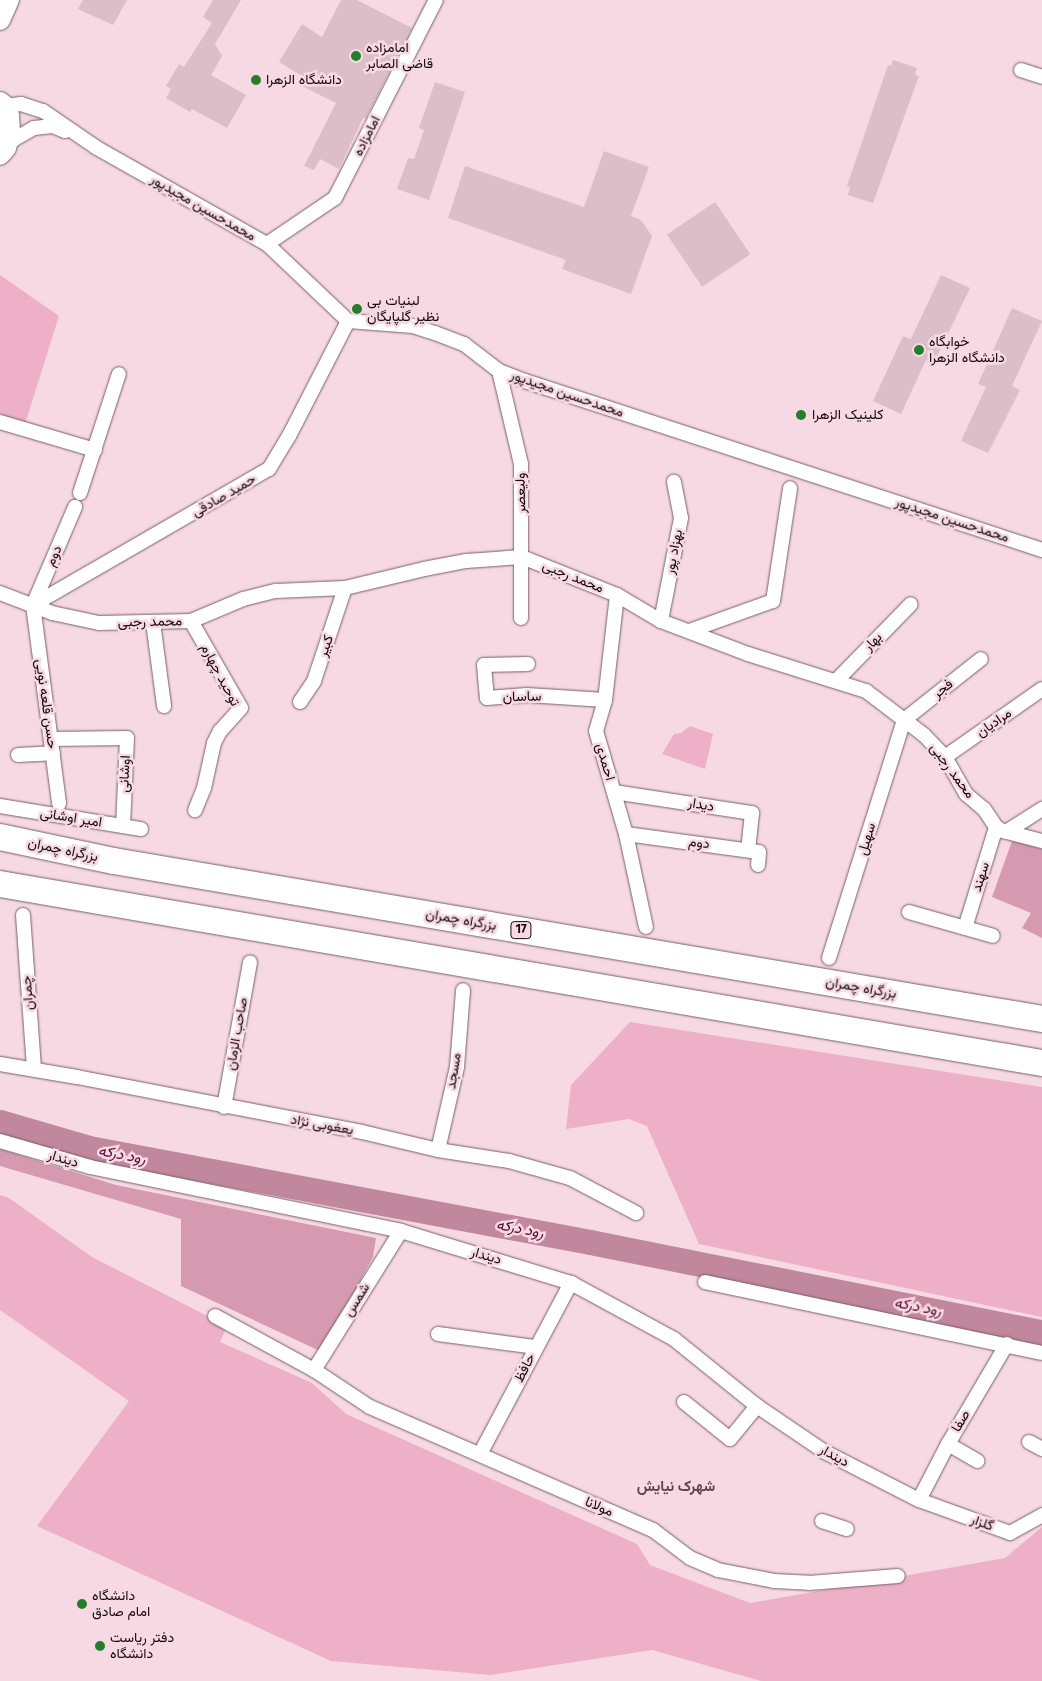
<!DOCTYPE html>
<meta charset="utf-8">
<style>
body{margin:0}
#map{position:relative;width:1042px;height:1681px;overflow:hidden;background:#f7d9e3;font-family:"Fira Sans",Vazirmatn,sans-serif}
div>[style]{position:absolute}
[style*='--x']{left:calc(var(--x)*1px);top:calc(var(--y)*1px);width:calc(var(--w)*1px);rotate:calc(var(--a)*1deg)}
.green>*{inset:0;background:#edb0c7}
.forest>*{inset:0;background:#d69ab0}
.river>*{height:25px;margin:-12.5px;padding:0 12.5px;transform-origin:12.5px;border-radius:12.5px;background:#c1879d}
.building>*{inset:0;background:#dbbec8;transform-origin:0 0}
.roads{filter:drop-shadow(0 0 1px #785e68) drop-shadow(0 0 1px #785e68)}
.street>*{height:14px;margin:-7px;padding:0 7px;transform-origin:7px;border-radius:7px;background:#fff}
.secondary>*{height:20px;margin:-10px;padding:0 10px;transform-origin:10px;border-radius:10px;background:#fff}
.highway>*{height:26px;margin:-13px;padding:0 13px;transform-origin:13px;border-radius:13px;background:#fff}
.dots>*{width:14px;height:14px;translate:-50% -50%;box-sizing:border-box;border:2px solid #f7d9e3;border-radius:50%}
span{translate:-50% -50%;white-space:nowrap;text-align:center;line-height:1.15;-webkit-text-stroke:5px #f7d9e3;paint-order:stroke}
.shield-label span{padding:1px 4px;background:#f7d9e3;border:1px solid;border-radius:4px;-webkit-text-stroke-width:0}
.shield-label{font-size:12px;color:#13090d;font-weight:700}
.poi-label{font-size:14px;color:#13090d}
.left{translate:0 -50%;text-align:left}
.street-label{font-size:14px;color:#13090d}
.water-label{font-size:15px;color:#50082e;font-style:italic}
.neighbourhood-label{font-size:15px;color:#5d454e;font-weight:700}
</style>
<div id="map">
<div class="green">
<div style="clip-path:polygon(0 275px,59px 316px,25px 424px,0 414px)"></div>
<div style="clip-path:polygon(690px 726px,713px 734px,705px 769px,662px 754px,674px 734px,681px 733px)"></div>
<div style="clip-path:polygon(630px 1022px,1042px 1087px,1042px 1317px,699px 1244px,647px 1126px,629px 1119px,566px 1129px,571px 1085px)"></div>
<div style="clip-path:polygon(0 1195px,9px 1198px,92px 1257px,227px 1326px,220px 1342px,312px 1383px,346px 1414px,637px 1544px,650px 1565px,750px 1603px,1005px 1558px,1042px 1527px,1042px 1681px,761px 1681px,652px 1650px,491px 1675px,331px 1661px,37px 1526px,129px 1401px,0 1310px)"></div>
</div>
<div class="forest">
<div style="clip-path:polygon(1012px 841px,1042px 849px,1042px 938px,1022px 928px,1031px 913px,992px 897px)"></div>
<div style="clip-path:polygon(0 1149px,116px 1185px,376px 1238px,373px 1257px,322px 1352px,181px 1286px,181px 1219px,0 1166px)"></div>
</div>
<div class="river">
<div style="--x:0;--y:1122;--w:93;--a:16.3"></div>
<div style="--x:89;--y:1148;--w:510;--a:10.63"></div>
<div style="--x:590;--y:1242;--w:461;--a:11.3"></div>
</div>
<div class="building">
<div style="clip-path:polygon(83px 0,127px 0,113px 25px,78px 9px)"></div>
<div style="clip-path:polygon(213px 0,241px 0,215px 44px,222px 56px,211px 75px,246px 95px,227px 128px,192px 109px,190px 112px,166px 98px,171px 89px,166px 86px,179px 64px,184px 67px,212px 23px,203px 17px)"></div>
<div style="clip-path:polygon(341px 0,357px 0,412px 28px,366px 118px,363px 118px,339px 169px,320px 159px,314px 170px,304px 166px,336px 103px,298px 84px,302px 76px,279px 62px,302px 24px,322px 37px)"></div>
<div style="clip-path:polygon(893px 60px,917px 68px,915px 75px,919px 76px,873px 203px,848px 195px,850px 187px,847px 186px,888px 65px,891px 66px)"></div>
<div style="clip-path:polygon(435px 82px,465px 92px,429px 200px,397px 189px,408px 158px,414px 159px,424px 130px,419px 128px)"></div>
<div style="clip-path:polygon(604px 151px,649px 167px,631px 216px,641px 220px,652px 236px,631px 294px,562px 269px,566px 260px,448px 218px,465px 166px,584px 207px)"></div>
<div style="left:715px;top:202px;width:63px;height:58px;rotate:56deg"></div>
<div style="clip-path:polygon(941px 275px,970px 288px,934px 363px,926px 360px,901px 414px,873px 401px,903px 336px,911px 339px)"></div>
<div style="clip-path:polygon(1012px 308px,1042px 321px,1012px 386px,1020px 390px,988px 453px,961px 441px,986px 387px,978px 384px)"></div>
</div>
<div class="roads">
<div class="street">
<div style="--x:1021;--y:70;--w:22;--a:18"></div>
<div style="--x:5;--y:106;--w:16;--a:-7"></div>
<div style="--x:21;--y:104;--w:23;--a:18"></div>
<div style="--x:43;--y:111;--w:65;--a:34.4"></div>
<div style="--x:97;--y:148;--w:195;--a:29.5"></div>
<div style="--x:267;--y:244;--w:112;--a:43.5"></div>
<div style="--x:348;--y:321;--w:65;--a:4.4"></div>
<div style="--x:413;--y:326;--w:23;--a:18"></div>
<div style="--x:435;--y:333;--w:31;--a:21"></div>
<div style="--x:464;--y:344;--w:44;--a:37.6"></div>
<div style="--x:499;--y:371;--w:28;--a:21"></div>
<div style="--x:525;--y:381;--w:544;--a:18.1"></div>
<div style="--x:6;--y:148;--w:11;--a:-49"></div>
<div style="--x:13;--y:140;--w:24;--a:-30"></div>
<div style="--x:34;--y:128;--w:19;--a:-6"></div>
<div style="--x:53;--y:126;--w:13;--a:23"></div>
<div style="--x:267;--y:244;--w:82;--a:-34.1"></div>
<div style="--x:335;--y:198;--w:222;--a:-63"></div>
<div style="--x:499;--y:371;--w:96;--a:76.7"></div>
<div style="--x:521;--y:464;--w:154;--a:90"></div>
<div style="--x:0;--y:422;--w:99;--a:16.4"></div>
<div style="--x:80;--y:493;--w:125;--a:-71.9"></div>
<div style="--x:0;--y:593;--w:56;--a:21"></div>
<div style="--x:52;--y:613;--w:48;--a:12"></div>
<div style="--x:99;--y:623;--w:92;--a:-1.2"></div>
<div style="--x:191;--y:621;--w:56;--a:-22.9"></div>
<div style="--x:243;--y:599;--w:34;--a:-14"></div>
<div style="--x:276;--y:591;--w:69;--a:-2.5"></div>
<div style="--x:345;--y:588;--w:81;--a:-13.5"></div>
<div style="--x:424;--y:569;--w:43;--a:-10.8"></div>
<div style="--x:466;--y:561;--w:56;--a:-4.1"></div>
<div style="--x:522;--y:557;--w:102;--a:21.8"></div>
<div style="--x:617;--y:595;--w:51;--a:30.6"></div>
<div style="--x:661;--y:621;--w:93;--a:20.8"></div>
<div style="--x:748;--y:654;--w:124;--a:17.4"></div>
<div style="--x:866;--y:691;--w:73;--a:37.2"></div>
<div style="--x:924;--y:735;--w:30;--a:46"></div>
<div style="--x:945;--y:757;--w:43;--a:60.4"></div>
<div style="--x:966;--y:794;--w:23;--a:40"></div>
<div style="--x:984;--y:809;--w:22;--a:56"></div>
<div style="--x:996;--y:827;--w:8;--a:30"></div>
<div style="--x:1003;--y:831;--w:40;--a:14.4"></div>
<div style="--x:617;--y:595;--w:106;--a:96.5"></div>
<div style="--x:605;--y:700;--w:32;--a:106"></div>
<div style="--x:596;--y:731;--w:107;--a:73.8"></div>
<div style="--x:626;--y:834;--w:95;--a:77.9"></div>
<div style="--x:33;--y:605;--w:272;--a:-30"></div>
<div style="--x:269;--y:469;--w:39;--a:-59"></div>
<div style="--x:289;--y:436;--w:129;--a:-62.8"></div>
<div style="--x:33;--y:605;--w:200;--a:82.5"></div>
<div style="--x:33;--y:605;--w:107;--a:-66.8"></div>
<div style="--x:191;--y:621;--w:100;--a:60.1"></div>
<div style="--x:241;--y:708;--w:31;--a:132"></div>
<div style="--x:220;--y:731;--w:13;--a:117"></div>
<div style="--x:214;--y:743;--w:46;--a:102.5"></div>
<div style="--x:204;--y:788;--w:24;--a:112"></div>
<div style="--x:661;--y:621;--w:105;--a:-79"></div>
<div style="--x:681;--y:518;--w:37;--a:-101"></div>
<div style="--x:153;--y:622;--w:85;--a:82.5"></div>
<div style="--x:689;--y:631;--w:89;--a:-19.7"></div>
<div style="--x:773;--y:601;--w:114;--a:-81.4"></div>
<div style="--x:528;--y:664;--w:44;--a:178.7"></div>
<div style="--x:484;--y:665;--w:33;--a:85"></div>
<div style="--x:487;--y:698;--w:40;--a:-4.3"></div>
<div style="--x:527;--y:695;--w:78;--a:3.7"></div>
<div style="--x:836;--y:681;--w:107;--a:-45.8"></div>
<div style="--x:300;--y:702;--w:25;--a:-56"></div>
<div style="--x:314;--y:681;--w:98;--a:-71.6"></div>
<div style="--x:904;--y:720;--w:98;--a:-38.4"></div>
<div style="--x:52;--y:739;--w:75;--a:-0.8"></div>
<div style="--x:127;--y:738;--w:88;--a:92.6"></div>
<div style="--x:18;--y:755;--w:35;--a:-3"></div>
<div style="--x:945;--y:757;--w:118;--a:-35"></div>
<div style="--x:614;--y:792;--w:140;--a:8.7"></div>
<div style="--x:752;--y:813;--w:36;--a:96"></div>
<div style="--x:0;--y:806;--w:143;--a:9.3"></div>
<div style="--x:1006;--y:832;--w:43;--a:-32.6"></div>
<div style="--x:626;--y:834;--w:134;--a:7.7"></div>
<div style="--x:759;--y:852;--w:13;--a:94"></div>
<div style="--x:909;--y:912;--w:87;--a:15.9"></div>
<div style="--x:23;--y:915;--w:155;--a:85.9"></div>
<div style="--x:965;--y:928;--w:106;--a:-72.9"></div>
<div style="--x:829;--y:958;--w:250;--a:-72.5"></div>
<div style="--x:0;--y:1064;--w:78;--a:9.6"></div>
<div style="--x:77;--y:1077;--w:290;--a:10.9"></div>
<div style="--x:362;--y:1132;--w:78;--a:13.3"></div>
<div style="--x:438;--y:1150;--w:72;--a:8.8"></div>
<div style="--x:509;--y:1161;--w:63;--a:15.6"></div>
<div style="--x:570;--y:1178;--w:75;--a:27.9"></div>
<div style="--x:224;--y:1107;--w:147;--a:-79.8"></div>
<div style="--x:0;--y:1141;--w:94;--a:16.1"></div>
<div style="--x:90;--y:1167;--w:318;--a:11.6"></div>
<div style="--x:401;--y:1231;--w:178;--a:17"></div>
<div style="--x:571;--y:1283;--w:117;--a:28.5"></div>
<div style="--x:674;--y:1339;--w:107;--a:38.9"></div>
<div style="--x:757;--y:1406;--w:82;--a:34.1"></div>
<div style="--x:825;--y:1452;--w:106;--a:27.1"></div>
<div style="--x:919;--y:1500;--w:97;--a:19.9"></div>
<div style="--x:1010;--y:1533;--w:37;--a:-29"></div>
<div style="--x:438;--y:1150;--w:85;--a:-77.1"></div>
<div style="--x:457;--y:1067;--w:77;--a:-85.5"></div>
<div style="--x:705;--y:1282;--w:344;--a:11.9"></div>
<div style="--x:215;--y:1316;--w:113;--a:28.6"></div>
<div style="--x:314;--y:1370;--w:67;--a:33.5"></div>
<div style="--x:370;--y:1407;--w:309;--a:23.5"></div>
<div style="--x:653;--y:1530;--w:46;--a:37.1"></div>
<div style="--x:690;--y:1558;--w:30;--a:23"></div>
<div style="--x:718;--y:1570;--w:57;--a:11.1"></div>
<div style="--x:774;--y:1581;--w:35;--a:3"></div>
<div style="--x:809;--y:1583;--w:89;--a:-4.5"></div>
<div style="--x:438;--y:1334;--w:99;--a:7.6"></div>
<div style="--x:314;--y:1370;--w:164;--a:-58"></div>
<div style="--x:684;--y:1402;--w:59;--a:38.8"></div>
<div style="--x:730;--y:1439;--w:43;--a:-50.7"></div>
<div style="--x:1029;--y:1442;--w:15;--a:28"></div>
<div style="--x:948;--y:1444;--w:34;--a:30"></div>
<div style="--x:480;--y:1454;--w:194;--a:-62"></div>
<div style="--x:919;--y:1500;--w:63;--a:-62.6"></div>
<div style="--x:948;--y:1444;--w:116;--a:-59.5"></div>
<div style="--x:822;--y:1521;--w:26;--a:18"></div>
</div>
<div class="secondary">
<div style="--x:0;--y:20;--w:22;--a:-66"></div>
<div style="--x:0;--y:102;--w:6;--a:39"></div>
<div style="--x:5;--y:106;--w:11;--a:68"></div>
<div style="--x:9;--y:116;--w:15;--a:86"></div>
<div style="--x:10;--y:131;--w:17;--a:103"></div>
<div style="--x:6;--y:148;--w:9;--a:131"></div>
</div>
<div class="highway">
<div style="--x:0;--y:837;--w:116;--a:11.9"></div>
<div style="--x:114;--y:861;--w:941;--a:9.66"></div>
<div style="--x:0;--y:884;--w:1057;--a:9.75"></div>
</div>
</div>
<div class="dots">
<div style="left:356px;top:56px;background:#237d2d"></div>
<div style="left:256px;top:80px;background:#237d2d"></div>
<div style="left:357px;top:309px;background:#237d2d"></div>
<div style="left:919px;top:350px;background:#237d2d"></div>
<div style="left:801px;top:415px;background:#237d2d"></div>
<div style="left:82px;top:1604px;background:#237d2d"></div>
<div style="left:100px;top:1646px;background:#237d2d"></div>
</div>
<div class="shield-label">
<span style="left:521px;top:930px">17</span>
</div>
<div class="poi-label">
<span class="left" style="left:366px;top:56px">امامزاده<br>قاضی الصابر</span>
<span class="left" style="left:266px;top:80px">دانشگاه الزهرا</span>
<span class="left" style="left:367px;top:309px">لبنیات بی<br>نظیر گلپایگان</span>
<span class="left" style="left:929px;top:350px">خوابگاه<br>دانشگاه الزهرا</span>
<span class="left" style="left:812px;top:415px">کلینیک الزهرا</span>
<span class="left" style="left:92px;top:1604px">دانشگاه<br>امام صادق</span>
<span class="left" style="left:110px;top:1646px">دفتر ریاست<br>دانشگاه</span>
</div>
<div class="street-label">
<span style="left:367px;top:136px;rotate:-63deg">امامزاده</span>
<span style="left:203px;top:208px;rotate:30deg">محمدحسین مجیدپور</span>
<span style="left:567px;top:394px;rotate:19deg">محمدحسین مجیدپور</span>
<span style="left:521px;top:493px;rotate:-91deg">ولیعصر</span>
<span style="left:224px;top:496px;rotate:-30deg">حمید صادقی</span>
<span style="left:952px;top:520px;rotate:18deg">محمدحسین مجیدپور</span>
<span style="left:674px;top:552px;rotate:-79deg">بهزاد پور</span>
<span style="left:54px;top:556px;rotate:-66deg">دوم</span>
<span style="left:573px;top:577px;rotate:22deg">محمد رجبی</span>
<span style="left:150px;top:622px;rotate:-1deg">محمد رجبی</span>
<span style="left:873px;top:642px;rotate:-46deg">بهار</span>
<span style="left:326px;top:646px;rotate:-72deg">کبیر</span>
<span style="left:220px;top:675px;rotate:62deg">توحید چهارم</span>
<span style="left:943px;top:689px;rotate:-38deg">فجر</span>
<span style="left:522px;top:697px;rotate:-1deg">ساسان</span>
<span style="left:46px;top:704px;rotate:82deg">حسن قلعه نویی</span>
<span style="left:994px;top:723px;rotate:-35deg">مرادیان</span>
<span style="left:605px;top:762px;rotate:74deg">احمدی</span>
<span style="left:952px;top:771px;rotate:53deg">محمد رجبی</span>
<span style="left:125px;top:774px;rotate:-87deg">اوشانی</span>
<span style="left:701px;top:805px;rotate:9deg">دیدار</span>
<span style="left:71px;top:818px;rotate:9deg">امیر اوشانی</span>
<span style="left:867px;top:839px;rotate:-73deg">سهیل</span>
<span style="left:699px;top:843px;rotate:7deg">دوم</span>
<span style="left:63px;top:850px;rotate:12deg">بزرگراه چمران</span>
<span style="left:981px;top:877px;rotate:-73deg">سهند</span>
<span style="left:461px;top:920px;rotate:10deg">بزرگراه چمران</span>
<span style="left:861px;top:988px;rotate:10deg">بزرگراه چمران</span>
<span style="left:28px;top:993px;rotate:-94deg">چمران</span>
<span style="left:237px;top:1034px;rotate:-80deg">صاحب الزمان</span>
<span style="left:454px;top:1071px;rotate:-81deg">مسجد</span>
<span style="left:322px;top:1125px;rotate:10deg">یعغوبی نژاد</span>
<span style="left:63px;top:1159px;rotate:16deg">دیندار</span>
<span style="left:486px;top:1256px;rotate:16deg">دیندار</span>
<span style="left:357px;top:1300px;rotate:-58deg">شمس</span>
<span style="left:525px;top:1368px;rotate:-63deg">حافظ</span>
<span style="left:961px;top:1421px;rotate:-60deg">صفا</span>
<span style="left:834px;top:1456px;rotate:29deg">دیندار</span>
<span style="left:599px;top:1507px;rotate:24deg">مولانا</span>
<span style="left:982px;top:1523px;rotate:20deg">گلزار</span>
</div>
<div class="water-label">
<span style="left:122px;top:1155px;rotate:11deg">رود درکه</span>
<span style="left:520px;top:1229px;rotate:11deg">رود درکه</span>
<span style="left:918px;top:1307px;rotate:11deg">رود درکه</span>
</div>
<div class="neighbourhood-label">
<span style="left:676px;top:1487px">شهرک نیایش</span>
</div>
</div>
